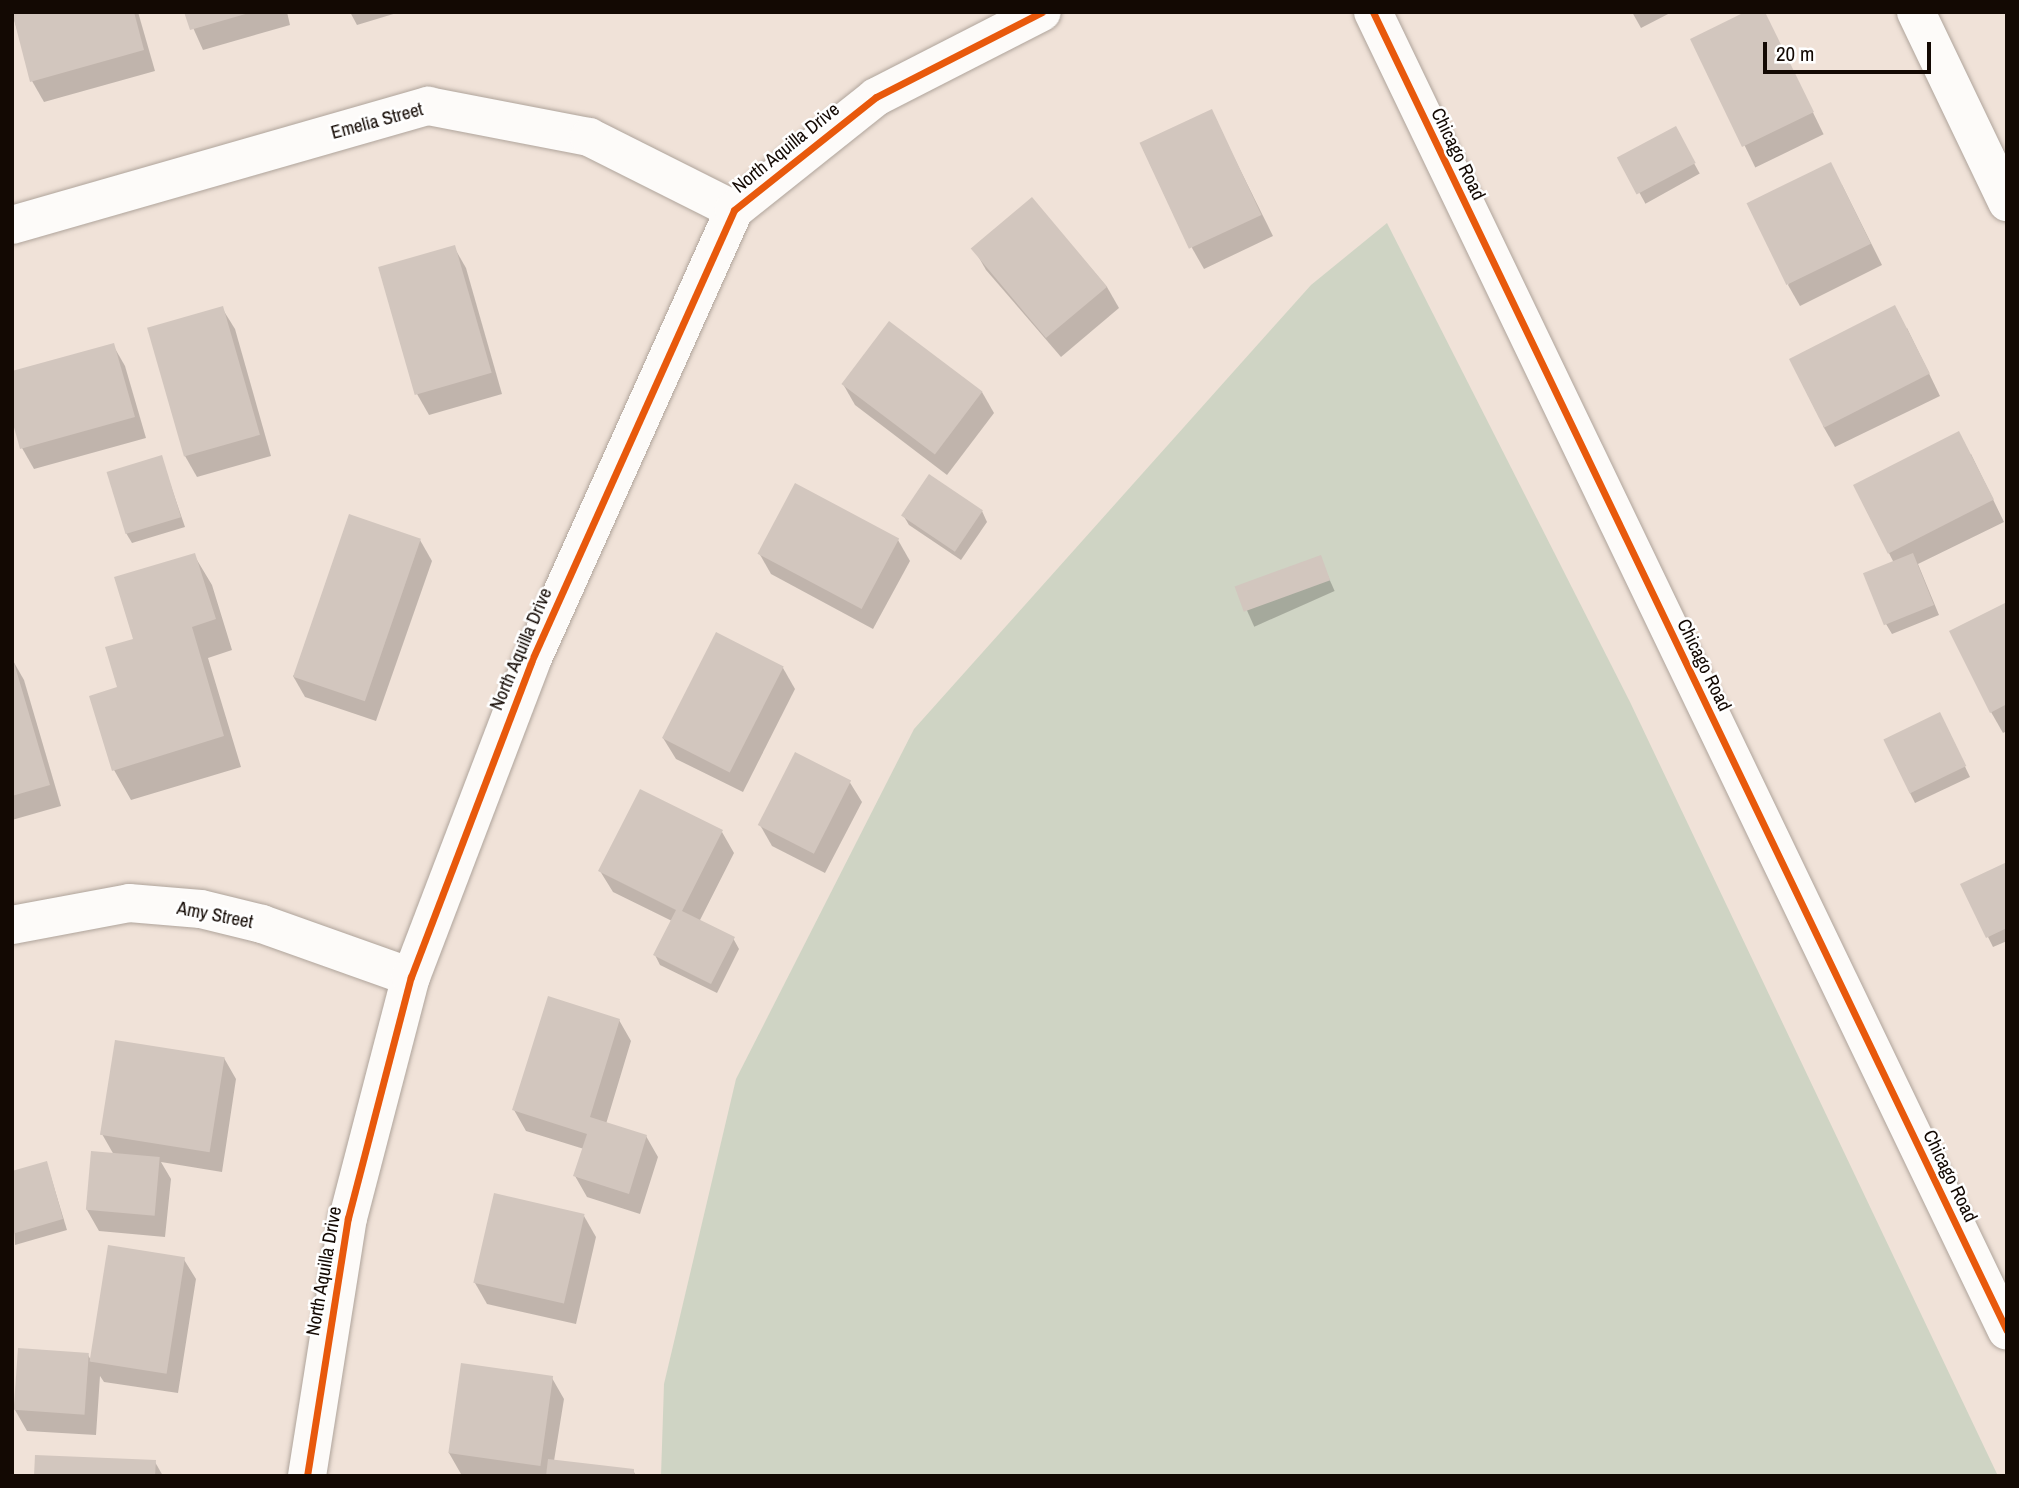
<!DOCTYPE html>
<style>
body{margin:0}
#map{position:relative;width:2019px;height:1488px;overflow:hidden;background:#f0e2d8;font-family:"Archivo Narrow",sans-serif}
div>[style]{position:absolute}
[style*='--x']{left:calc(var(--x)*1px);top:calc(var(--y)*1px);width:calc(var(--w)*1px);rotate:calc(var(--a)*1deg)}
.green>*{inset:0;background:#cfd4c4}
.shadow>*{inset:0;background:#0003;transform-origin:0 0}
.building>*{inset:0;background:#d2c6be;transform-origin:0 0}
.roads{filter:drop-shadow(0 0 2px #afa49b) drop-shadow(0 0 2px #afa49b)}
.minor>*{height:38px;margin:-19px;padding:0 19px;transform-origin:19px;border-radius:19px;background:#fdfbf9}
.tertiary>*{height:38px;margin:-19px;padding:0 19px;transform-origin:19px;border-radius:19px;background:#fdfbf9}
.cycleway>*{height:7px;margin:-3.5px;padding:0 3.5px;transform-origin:3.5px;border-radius:3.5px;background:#e8590c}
span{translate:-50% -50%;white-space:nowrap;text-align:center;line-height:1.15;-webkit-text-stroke:5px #fff;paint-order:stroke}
.street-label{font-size:19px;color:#130903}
.frame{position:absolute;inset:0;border:14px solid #130903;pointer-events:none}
.scale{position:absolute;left:1763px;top:42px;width:168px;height:32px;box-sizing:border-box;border:4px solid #130903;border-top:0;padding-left:9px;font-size:21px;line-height:24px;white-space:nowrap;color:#130903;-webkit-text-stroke:5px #fff;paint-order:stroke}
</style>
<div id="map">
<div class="green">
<div style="clip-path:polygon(1387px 223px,1630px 702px,1998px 1476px,661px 1476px,664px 1384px,736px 1079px,914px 729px,1311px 285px)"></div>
</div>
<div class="shadow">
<div style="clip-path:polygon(12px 12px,138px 12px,155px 71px,44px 102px,32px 81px)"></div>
<div style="clip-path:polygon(186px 12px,287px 12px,290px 25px,203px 50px)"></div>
<div style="clip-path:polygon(350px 12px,400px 12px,357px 25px)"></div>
<div style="clip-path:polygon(1632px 12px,1672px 12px,1641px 28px)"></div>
<div style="left:1764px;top:12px;width:136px;height:76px;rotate:64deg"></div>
<div style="clip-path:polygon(1211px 111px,1273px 236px,1204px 269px,1192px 248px)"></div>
<div style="left:1675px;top:129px;width:51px;height:62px;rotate:61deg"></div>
<div style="clip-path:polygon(1842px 185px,1882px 265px,1800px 306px,1788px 285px)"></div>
<div style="clip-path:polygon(1032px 199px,1107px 287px,1119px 308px,1061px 357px,986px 270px,974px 249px)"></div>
<div style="clip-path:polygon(454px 247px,466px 268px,502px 394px,429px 415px,417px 394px)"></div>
<div style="clip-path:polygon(222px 308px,235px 329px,271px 456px,197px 477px,185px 456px)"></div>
<div style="clip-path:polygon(1907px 328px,1940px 396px,1835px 447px,1823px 426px)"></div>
<div style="clip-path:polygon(113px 345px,125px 366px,146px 438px,34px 469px,22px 448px)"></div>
<div style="clip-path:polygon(843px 384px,982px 392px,994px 413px,947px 475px,855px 405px)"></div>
<div style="clip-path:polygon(1971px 454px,2004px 522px,1918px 564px,1939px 615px,1892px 634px,1886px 624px,1894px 563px,1854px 485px)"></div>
<div style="clip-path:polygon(161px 457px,185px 527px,132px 543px,126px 533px)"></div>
<div style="clip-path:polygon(982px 511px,987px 522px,961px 560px,909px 525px,903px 515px)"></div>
<div style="clip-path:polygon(420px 540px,432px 561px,376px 721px,305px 697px,293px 676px)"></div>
<div style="clip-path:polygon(898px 540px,910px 561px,873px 629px,771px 574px,759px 553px)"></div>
<div style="clip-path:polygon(194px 555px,212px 585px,232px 650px,208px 658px,241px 767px,131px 800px,114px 770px,119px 689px,135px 640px)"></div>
<div style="left:1320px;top:558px;width:36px;height:88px;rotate:66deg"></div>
<div style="clip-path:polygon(2007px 604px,2007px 731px,2003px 733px,1991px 712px)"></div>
<div style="clip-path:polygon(717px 634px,783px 668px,795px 689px,743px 792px,676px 759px,663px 738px)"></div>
<div style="clip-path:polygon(12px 659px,24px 680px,61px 806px,12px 820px)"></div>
<div style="clip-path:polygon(1945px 725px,1970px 777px,1915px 803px,1910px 793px)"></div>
<div style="clip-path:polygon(849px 781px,862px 802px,825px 873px,772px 846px,760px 825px)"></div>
<div style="clip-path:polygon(722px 832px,734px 853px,699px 922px,733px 938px,739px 949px,717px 993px,660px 965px,655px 955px,672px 921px,613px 892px,600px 871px)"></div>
<div style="clip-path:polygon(2007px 864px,2007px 941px,1993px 947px,1988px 937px)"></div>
<div style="clip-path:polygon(619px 1020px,631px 1041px,606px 1124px,646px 1136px,658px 1157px,640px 1214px,587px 1197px,575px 1176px,584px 1149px,526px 1131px,514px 1110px)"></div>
<div style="clip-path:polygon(224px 1058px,236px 1079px,222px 1172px,161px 1162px,171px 1179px,165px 1237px,99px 1231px,87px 1210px,114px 1155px,102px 1134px)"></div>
<div style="clip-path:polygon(47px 1164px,67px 1230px,15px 1245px,12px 1173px)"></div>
<div style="clip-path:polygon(584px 1216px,596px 1237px,576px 1324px,487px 1304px,475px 1283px)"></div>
<div style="clip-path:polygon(183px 1258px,196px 1279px,178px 1393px,104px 1382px,100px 1376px,96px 1435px,27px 1431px,15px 1410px,88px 1355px,92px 1362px)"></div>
<div style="clip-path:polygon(552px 1378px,564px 1399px,554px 1461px,633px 1470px,636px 1476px,461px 1474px,449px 1453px)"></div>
<div style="clip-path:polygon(155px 1462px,163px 1476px,36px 1476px)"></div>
</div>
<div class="building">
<div style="clip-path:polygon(12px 12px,134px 12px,144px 50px,30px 82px)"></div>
<div style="clip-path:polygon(184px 12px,249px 12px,249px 13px,190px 30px)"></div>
<div style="clip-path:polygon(1745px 12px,1765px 12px,1814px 112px,1742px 147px,1690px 39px)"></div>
<div style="left:1212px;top:109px;width:117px;height:80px;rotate:65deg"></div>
<div style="left:1676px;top:126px;width:42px;height:67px;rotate:62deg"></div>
<div style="left:1831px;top:162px;width:91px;height:94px;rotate:64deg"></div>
<div style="left:1032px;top:197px;width:117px;height:80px;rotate:50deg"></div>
<div style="left:455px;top:245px;width:133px;height:80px;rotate:74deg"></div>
<div style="left:1895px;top:305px;width:77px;height:119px;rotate:63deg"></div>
<div style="left:223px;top:306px;width:134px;height:79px;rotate:74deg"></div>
<div style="left:889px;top:321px;width:117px;height:79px;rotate:37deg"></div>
<div style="clip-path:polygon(114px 343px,135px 417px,20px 449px,12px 420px,12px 371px)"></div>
<div style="left:1959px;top:431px;width:77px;height:119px;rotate:63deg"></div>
<div style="left:162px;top:455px;width:65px;height:58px;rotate:73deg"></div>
<div style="left:929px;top:474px;width:65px;height:50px;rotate:34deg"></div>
<div style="left:795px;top:483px;width:118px;height:80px;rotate:28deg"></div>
<div style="left:349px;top:514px;width:76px;height:172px;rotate:19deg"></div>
<div style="clip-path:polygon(195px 553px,216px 619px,192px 627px,224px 736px,112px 771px,89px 696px,117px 687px,105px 647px,133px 639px,114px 577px)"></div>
<div style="left:1913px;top:553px;width:56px;height:54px;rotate:68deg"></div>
<div style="left:1321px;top:555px;width:27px;height:92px;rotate:70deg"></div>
<div style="clip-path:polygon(2007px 602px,2007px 704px,1990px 713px,1949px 631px)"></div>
<div style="left:716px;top:632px;width:76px;height:119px;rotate:27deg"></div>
<div style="clip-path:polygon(12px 656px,50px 785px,12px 796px)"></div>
<div style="left:1940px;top:712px;width:60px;height:63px;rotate:64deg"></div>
<div style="left:795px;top:752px;width:63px;height:82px;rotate:27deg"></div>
<div style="clip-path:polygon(640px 789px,723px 830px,682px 911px,735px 937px,711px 984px,653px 955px,676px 910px,598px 871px)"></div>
<div style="clip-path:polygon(2007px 862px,2007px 928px,1986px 938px,1960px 884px)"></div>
<div style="clip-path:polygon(548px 996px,620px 1019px,590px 1117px,647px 1135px,629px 1194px,573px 1176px,587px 1134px,512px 1110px)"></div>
<div style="left:115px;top:1040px;width:111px;height:96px;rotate:9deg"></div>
<div style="left:91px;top:1151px;width:69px;height:59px;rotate:5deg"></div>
<div style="clip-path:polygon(47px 1161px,63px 1219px,12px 1234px,12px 1171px)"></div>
<div style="left:494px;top:1193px;width:93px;height:92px;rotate:13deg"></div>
<div style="left:108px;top:1245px;width:78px;height:118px;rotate:9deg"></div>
<div style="left:18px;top:1348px;width:71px;height:62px;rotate:4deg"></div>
<div style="left:461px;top:1363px;width:93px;height:91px;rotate:8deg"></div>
<div style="clip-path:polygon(35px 1455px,156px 1460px,155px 1476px,34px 1476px)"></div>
<div style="clip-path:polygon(548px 1459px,634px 1469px,634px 1476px,546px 1476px)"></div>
</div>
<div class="roads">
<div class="minor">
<div style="--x:1916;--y:12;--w:211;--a:64.4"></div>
<div style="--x:12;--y:225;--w:433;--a:-16"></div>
<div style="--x:428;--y:106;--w:164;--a:10.9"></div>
<div style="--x:589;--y:137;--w:162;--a:26.7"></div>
<div style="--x:12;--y:925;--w:119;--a:-10.6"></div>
<div style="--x:129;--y:903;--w:72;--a:4.8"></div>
<div style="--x:201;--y:909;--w:63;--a:13.8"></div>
<div style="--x:262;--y:924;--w:158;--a:19.6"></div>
<div style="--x:307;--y:1476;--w:261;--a:-81"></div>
<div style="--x:348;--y:1218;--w:249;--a:-75.4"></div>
<div style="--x:411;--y:977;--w:337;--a:-69.1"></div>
<div style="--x:531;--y:662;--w:495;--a:-65.8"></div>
<div style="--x:734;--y:210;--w:181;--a:-38.5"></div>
<div style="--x:876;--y:97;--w:186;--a:-27.1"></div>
</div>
<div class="tertiary">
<div style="--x:1373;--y:12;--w:1463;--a:64.33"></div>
</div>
</div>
<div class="cycleway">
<div style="--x:1373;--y:12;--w:1463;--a:64.33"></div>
<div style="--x:307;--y:1476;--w:261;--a:-81"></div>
<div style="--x:348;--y:1218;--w:249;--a:-75.4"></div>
<div style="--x:411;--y:977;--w:337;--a:-69.1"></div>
<div style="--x:531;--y:662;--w:495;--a:-65.8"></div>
<div style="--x:734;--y:210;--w:181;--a:-38.5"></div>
<div style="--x:876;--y:97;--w:186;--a:-27.1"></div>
</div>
<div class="street-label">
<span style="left:377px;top:121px;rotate:-15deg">Emelia Street</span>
<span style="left:786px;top:148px;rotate:-39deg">North Aquilla Drive</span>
<span style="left:1458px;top:154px;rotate:64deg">Chicago Road</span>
<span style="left:521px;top:649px;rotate:-67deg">North Aquilla Drive</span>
<span style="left:1704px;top:665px;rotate:64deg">Chicago Road</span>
<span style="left:215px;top:915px;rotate:11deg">Amy Street</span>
<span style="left:1950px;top:1176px;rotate:64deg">Chicago Road</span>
<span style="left:324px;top:1271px;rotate:-80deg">North Aquilla Drive</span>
</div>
<div class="frame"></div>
<div class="scale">20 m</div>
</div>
